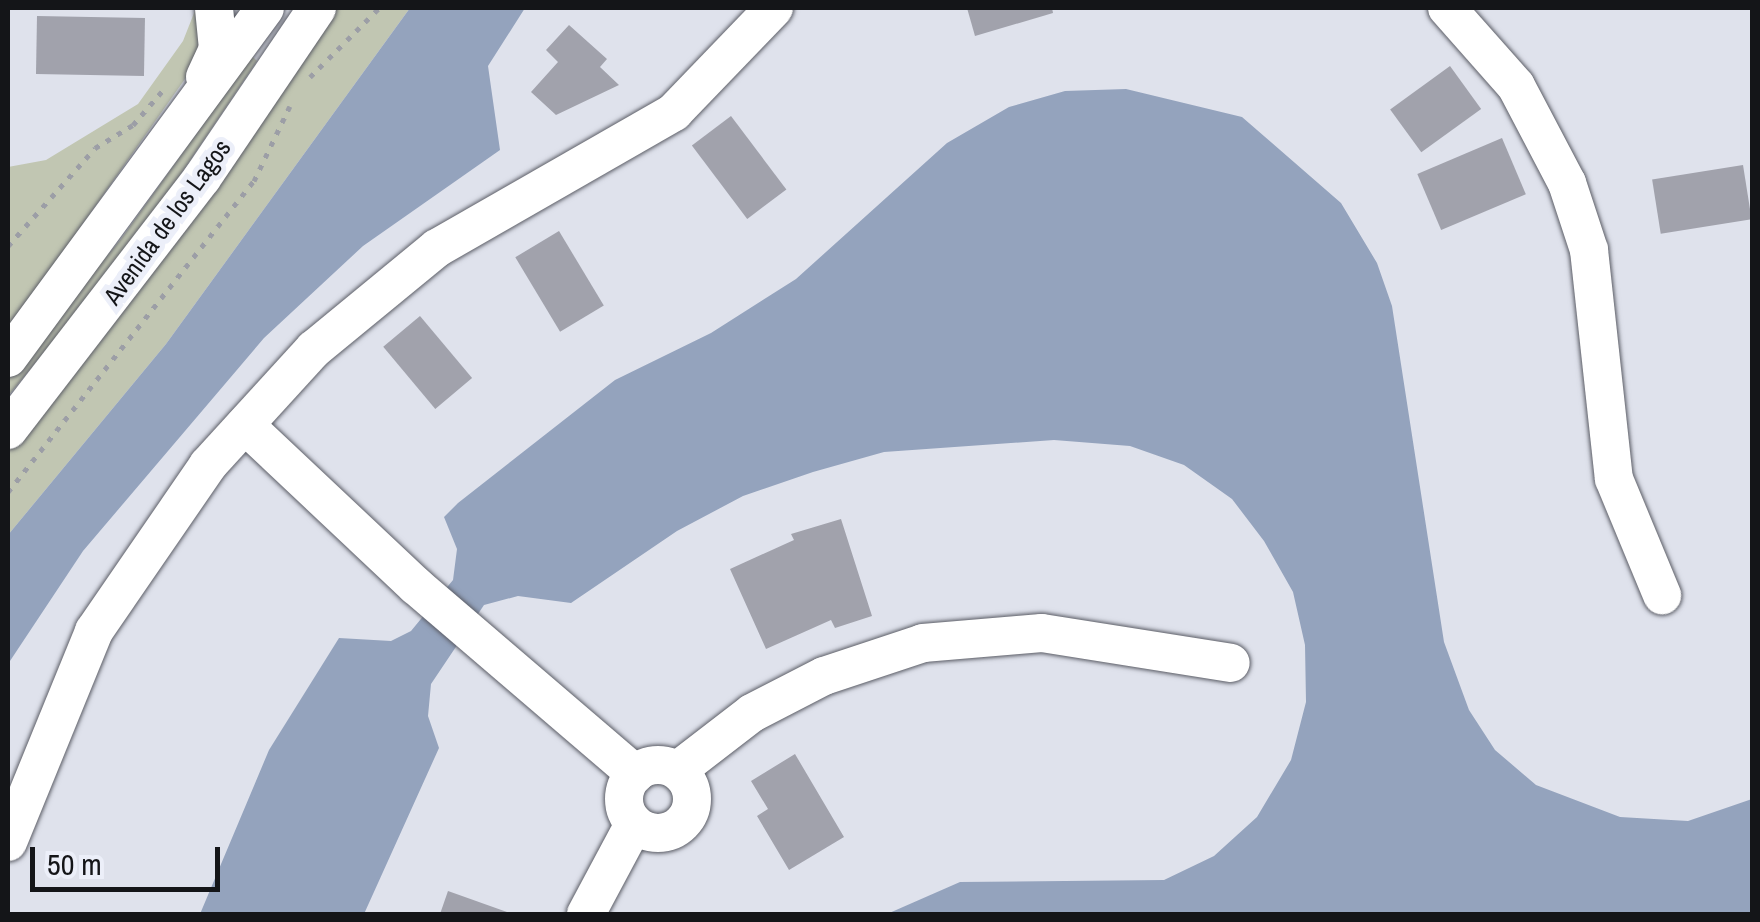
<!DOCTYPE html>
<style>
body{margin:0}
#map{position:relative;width:1760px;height:922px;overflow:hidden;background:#dfe2ec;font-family:"Archivo Narrow",sans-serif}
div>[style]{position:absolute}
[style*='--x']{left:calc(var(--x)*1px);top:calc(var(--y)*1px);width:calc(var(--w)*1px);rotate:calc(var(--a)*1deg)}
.green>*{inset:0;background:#c1c6b2}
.water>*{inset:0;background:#94a3bd}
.building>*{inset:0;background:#a1a2ac;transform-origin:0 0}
.path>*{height:5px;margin-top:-2.5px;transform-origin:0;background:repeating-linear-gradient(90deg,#9c9ea6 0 5px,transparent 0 13px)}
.roads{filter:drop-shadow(0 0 2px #5b5d66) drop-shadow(0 0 2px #5b5d66)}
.minor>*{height:38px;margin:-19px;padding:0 19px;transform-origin:19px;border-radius:19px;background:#fff}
.minor>.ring{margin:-19px;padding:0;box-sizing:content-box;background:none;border:38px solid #fff;border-radius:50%}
span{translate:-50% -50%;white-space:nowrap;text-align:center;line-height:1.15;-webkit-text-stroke:10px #eceff9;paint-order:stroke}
.street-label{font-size:25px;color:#141518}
.frame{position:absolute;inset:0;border:10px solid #141518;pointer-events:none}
.scale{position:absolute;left:30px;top:847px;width:190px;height:45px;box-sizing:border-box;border:5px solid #141518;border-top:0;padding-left:12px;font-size:30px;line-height:35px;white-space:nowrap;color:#141518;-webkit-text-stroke:8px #eceff9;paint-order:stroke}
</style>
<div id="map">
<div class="green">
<div style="clip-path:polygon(196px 8px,204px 52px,8px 330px,8px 167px,46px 160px,138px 104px,183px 41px)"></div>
<div style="clip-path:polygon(332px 8px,410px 8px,166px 344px,8px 535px,8px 440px)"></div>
<div style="clip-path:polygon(252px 56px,257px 61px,133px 245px,8px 396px,8px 376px,121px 239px)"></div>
</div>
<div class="water">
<div style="clip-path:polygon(410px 8px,525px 8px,488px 66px,500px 150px,363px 246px,264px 338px,83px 551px,8px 664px,8px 535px,166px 344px)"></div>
<div style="clip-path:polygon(1126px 89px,1242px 117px,1341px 203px,1377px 263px,1392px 306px,1444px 642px,1469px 710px,1495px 750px,1536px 785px,1620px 817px,1688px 821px,1752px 799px,1752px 914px,887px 914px,960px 882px,1164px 880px,1214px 856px,1257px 817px,1291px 760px,1306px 702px,1305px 645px,1293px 592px,1264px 541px,1232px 499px,1184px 465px,1130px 446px,1054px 440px,884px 452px,813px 472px,743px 496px,677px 531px,571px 603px,518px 596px,484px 605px,431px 684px,428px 716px,439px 748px,364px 914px,200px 914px,269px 750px,339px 638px,391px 641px,411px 631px,453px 580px,457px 549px,444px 517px,458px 503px,615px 380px,711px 333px,796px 279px,947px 143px,1009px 107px,1065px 91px)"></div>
</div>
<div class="building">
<div style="clip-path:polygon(967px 8px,1052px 8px,1053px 13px,975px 36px)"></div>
<div style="left:37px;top:16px;width:108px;height:58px;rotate:1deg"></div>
<div style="clip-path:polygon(569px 25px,607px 59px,600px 67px,619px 85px,556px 115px,531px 92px,558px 62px,546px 50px)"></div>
<div style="left:1450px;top:66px;width:53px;height:74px;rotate:54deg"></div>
<div style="left:731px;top:116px;width:92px;height:49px;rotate:53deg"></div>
<div style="left:1502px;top:138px;width:61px;height:92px;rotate:67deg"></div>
<div style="left:1743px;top:165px;width:55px;height:92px;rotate:81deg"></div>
<div style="left:559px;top:231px;width:87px;height:51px;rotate:59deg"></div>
<div style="left:420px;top:316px;width:81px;height:48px;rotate:50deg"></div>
<div style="clip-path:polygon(841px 519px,872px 616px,835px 628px,831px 620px,766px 649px,730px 569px,794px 540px,791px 534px)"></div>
<div style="clip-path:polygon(795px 754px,844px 837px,789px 870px,757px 816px,768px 809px,751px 781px)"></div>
<div style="clip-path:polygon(448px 891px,507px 912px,506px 914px,440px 914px)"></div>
</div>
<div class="path">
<div style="--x:310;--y:77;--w:98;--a:-45"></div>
<div style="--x:8;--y:246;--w:131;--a:-48.4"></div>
<div style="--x:95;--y:148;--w:44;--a:-31.2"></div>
<div style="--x:133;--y:125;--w:48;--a:-49.3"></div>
<div style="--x:8;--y:492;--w:397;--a:-51.7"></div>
<div style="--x:254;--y:181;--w:83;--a:-64.4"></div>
</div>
<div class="roads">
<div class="minor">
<div style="--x:1447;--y:8;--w:104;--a:48.5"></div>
<div style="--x:1516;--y:86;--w:110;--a:62.3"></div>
<div style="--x:1567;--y:183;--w:71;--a:71.8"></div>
<div style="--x:1589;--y:250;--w:230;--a:83.8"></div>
<div style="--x:1614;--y:479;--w:126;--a:67.5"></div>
<div style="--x:205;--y:77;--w:31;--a:-65"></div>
<div style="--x:218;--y:49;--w:41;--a:-95.6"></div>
<div style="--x:8;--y:358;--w:434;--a:-53.7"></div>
<div style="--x:245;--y:425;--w:235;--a:43.3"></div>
<div style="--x:416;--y:586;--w:289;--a:40.6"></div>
<div style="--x:8;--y:430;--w:318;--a:-52.4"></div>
<div style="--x:202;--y:178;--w:205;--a:-55.9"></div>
<div class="ring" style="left:624px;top:765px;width:30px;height:30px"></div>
<div style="--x:678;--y:770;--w:93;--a:-37.6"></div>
<div style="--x:752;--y:713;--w:81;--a:-27.2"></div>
<div style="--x:824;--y:676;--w:104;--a:-18.4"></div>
<div style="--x:923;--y:643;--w:119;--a:-4.8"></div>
<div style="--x:1042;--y:633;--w:191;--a:9"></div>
<div style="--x:8;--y:842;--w:228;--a:-67.8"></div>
<div style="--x:94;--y:631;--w:201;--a:-55.5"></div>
<div style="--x:208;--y:465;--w:157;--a:-47.6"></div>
<div style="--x:314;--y:349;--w:159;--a:-39.4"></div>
<div style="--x:437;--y:248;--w:273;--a:-29.8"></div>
<div style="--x:674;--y:112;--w:144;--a:-46.1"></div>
<div style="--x:586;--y:914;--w:102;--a:-61.9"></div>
</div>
</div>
<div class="street-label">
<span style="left:167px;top:222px;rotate:-54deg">Avenida de los Lagos</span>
</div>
<div class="frame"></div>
<div class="scale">50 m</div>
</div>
